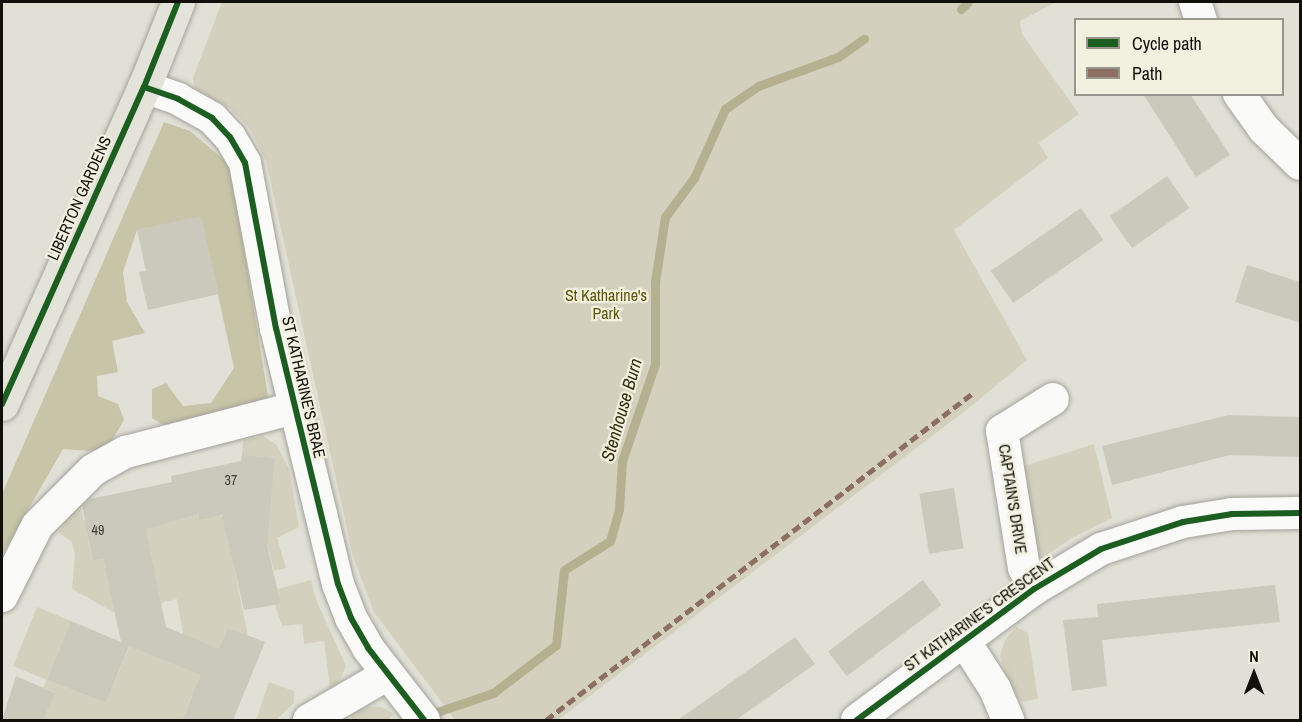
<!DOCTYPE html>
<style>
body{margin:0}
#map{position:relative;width:1302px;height:722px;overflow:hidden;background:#e1e0d6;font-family:"Archivo Narrow",sans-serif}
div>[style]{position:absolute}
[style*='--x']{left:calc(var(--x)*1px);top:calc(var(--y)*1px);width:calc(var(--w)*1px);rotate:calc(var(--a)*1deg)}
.green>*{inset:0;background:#d3d1bd}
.forest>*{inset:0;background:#c8c4a7}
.stream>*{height:9px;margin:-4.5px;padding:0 4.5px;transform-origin:4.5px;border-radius:4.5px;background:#b5b190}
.building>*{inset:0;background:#cac9bc;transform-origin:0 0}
.roads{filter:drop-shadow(0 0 2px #a3a29b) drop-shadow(0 0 2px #a3a29b)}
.minor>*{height:32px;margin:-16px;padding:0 16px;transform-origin:16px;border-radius:16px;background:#fafaf9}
.major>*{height:33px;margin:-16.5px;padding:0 16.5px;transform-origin:16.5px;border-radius:16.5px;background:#e4e3d9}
.quiet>*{height:4.5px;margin-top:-2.25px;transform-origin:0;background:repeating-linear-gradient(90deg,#8d6e63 0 9px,transparent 0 13.5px)}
.cycleway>*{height:6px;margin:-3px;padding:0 3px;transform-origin:3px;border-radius:3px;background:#1b5e20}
span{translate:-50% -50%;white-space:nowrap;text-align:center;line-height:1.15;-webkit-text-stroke:4.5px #f2f0df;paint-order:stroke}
.number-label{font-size:14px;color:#3e3e36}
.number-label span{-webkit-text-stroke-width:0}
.street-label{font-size:16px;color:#100f0a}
.park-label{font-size:16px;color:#5e5507}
.water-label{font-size:18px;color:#342f0a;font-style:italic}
.frame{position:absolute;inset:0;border:3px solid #100f0a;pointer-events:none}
.legend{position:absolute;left:1074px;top:18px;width:210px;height:78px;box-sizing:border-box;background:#f2f0df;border:2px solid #98968a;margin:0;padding:8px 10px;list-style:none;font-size:18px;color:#100f0a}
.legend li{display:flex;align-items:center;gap:12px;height:30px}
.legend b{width:30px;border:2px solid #98968a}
.north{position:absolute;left:1224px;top:644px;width:60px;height:60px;-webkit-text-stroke:4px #f2f0df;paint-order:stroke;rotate:0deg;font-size:16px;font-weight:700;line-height:24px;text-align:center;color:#100f0a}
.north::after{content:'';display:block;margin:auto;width:21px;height:27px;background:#100f0a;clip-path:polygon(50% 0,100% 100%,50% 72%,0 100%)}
</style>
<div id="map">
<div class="green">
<div style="clip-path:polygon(222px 2px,1057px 2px,1020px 21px,1022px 34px,1079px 114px,1039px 143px,1048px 158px,954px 230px,1027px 360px,969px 408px,558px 720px,455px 720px,374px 612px,353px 556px,266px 161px,250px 129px,231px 109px,195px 88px,193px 78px)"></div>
<div style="clip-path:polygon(263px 436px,277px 445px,289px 469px,299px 527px,277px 538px,286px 568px,274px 571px,267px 544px,231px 553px,248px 636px,228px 628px,200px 698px,192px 695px,182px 720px,43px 720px,54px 692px,43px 688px,47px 680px,13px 666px,37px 607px,71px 621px,47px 680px,106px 703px,130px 645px,171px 663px,183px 634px,177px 599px,161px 603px,139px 496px,196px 508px,199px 520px,217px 503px,220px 516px,269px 519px,275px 458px,242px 455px,243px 440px)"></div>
<div style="clip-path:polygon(1094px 444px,1112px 518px,1072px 538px,1039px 560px,1018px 468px)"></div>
<div style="clip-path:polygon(79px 501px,84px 521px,96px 518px,100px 537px,88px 540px,90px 547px,93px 561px,103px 559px,115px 613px,72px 589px,75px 555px,72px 542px,58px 532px)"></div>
<div style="clip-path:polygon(311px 580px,317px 602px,346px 666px,338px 684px,330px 689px,324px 641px,304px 644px,302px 624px,282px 626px,275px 605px,281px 604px,278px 589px)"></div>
<div style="clip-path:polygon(1016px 627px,1028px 633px,1038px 699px,1021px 702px,1006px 676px,1000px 656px,1005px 640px)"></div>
<div style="clip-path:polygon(269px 682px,294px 691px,294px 703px,276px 720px,256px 720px)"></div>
<div style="clip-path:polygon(367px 707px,382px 707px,394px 714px,388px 720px,353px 720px,350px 715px)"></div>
</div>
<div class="forest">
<div style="clip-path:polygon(164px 122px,190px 131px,230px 165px,269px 402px,165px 426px,152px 418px,152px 389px,166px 383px,183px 406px,211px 403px,234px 368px,201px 217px,137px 230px,123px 272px,127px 302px,145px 333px,112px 341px,118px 372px,97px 376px,98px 396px,118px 404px,124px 420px,108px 447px,90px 451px,63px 449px,2px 555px,2px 494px)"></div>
</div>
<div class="stream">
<div style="--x:961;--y:9;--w:10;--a:-45"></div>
<div style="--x:429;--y:720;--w:11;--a:-45"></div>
<div style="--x:437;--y:712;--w:59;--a:-18.7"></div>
<div style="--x:493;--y:693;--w:79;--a:-37.3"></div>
<div style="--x:556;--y:645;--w:75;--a:-83.9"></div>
<div style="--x:564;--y:570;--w:54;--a:-32.2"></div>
<div style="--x:610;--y:541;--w:33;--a:-74"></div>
<div style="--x:619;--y:509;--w:48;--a:-86.4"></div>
<div style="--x:622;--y:461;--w:102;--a:-71.2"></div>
<div style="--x:655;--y:364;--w:82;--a:-90"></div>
<div style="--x:655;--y:282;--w:66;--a:-81.3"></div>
<div style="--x:665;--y:217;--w:49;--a:-53.4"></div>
<div style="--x:694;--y:178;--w:76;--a:-65.8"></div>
<div style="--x:725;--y:109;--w:40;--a:-34.9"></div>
<div style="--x:758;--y:86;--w:85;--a:-19.9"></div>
<div style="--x:838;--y:57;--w:32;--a:-35"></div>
</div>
<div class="building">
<div style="clip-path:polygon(1143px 94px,1190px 94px,1230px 155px,1196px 177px)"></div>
<div style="left:1167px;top:176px;width:39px;height:70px;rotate:55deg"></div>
<div style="left:1081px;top:208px;width:39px;height:110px;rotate:55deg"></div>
<div style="clip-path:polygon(201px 216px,219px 294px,148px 310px,139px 272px,146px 271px,137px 230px)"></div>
<div style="clip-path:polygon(1247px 265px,1300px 282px,1300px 323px,1235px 302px)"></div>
<div style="clip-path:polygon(1229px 415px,1300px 417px,1300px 457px,1230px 455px,1112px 485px,1102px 446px)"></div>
<div style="clip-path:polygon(242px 455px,275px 458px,267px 545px,281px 604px,244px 610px,222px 515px,199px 520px,198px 514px,146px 529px,166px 627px,219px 649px,228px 628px,265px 642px,233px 720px,182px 720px,201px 675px,129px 646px,106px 703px,47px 680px,71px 621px,121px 642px,103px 559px,93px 561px,82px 506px,90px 499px,172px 482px,171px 476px,241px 461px)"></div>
<div style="left:954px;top:488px;width:61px;height:35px;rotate:81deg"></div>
<div style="left:923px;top:580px;width:31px;height:119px;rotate:53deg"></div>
<div style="clip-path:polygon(1275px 585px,1280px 622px,1102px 640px,1107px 686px,1072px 691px,1063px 620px,1098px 617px,1097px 604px)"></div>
<div style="clip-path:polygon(795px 637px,815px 664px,784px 686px,736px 720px,678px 720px)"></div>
<div style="clip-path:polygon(16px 676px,55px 693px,43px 720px,2px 720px)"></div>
</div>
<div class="roads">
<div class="minor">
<div style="--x:1195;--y:2;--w:19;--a:72"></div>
<div style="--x:144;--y:87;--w:36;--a:19"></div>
<div style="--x:178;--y:99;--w:39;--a:29"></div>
<div style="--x:212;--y:118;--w:26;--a:47"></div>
<div style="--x:230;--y:137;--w:30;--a:60"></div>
<div style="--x:245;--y:163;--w:168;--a:79.4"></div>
<div style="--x:276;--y:328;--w:263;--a:76.4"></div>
<div style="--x:338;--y:584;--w:36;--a:69"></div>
<div style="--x:351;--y:618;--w:34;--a:60"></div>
<div style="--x:368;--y:648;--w:91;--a:52.1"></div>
<div style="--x:1239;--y:94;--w:43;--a:54.5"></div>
<div style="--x:1264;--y:129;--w:50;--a:44.2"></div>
<div style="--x:1034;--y:589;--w:23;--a:-115"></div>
<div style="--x:1024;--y:568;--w:139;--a:-99.1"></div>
<div style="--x:1002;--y:431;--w:60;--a:-32.1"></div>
<div style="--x:2;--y:596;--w:78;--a:-63.4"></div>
<div style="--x:37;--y:526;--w:79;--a:-45"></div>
<div style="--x:93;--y:470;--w:38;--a:-29"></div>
<div style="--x:126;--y:452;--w:175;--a:-14.6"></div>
<div style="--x:965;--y:642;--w:56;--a:57.4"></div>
<div style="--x:995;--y:689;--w:34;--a:67"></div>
<div style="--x:309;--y:720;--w:91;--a:-30.2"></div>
<div style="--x:857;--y:720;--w:220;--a:-36.5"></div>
<div style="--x:1034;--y:589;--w:78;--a:-30.8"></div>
<div style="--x:1101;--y:549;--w:86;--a:-18.2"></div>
<div style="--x:1183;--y:522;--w:50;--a:-9.3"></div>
<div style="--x:1232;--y:514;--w:68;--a:-0.8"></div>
</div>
<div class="major">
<div style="--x:2;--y:404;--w:347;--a:-65.9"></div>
<div style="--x:144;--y:87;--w:92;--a:-68.2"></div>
</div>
</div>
<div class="quiet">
<div style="--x:546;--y:720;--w:538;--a:-37.45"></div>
</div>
<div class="cycleway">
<div style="--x:144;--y:87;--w:36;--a:19"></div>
<div style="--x:178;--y:99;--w:39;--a:29"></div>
<div style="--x:212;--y:118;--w:26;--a:47"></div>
<div style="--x:230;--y:137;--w:30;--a:60"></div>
<div style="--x:245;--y:163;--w:168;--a:79.4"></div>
<div style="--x:276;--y:328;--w:263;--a:76.4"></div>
<div style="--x:338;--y:584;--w:36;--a:69"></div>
<div style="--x:351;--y:618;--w:34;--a:60"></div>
<div style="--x:368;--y:648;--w:91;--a:52.1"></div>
<div style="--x:2;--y:404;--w:347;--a:-65.9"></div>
<div style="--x:144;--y:87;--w:92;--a:-68.2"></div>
<div style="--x:857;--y:720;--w:220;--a:-36.5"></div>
<div style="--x:1034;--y:589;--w:78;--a:-30.8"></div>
<div style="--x:1101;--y:549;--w:86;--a:-18.2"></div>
<div style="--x:1183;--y:522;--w:50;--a:-9.3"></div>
<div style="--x:1232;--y:514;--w:68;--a:-0.8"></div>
</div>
<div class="number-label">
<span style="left:231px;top:480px">37</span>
<span style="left:98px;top:530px">49</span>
</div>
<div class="street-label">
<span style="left:79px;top:198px;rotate:-66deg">LIBERTON GARDENS</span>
<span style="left:304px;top:387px;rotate:77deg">ST KATHARINE'S BRAE</span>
<span style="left:1013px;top:499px;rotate:81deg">CAPTAIN'S DRIVE</span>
<span style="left:979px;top:614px;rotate:-36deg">ST KATHARINE'S CRESCENT</span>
</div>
<div class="park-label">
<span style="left:606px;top:304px">St Katharine's<br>Park</span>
</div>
<div class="water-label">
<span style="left:622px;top:410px;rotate:-74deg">Stenhouse Burn</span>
</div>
<div class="frame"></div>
<ul class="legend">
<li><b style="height:8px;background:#1b5e20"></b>Cycle path</li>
<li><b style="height:8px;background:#8d6e63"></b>Path</li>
</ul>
<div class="north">N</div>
</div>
